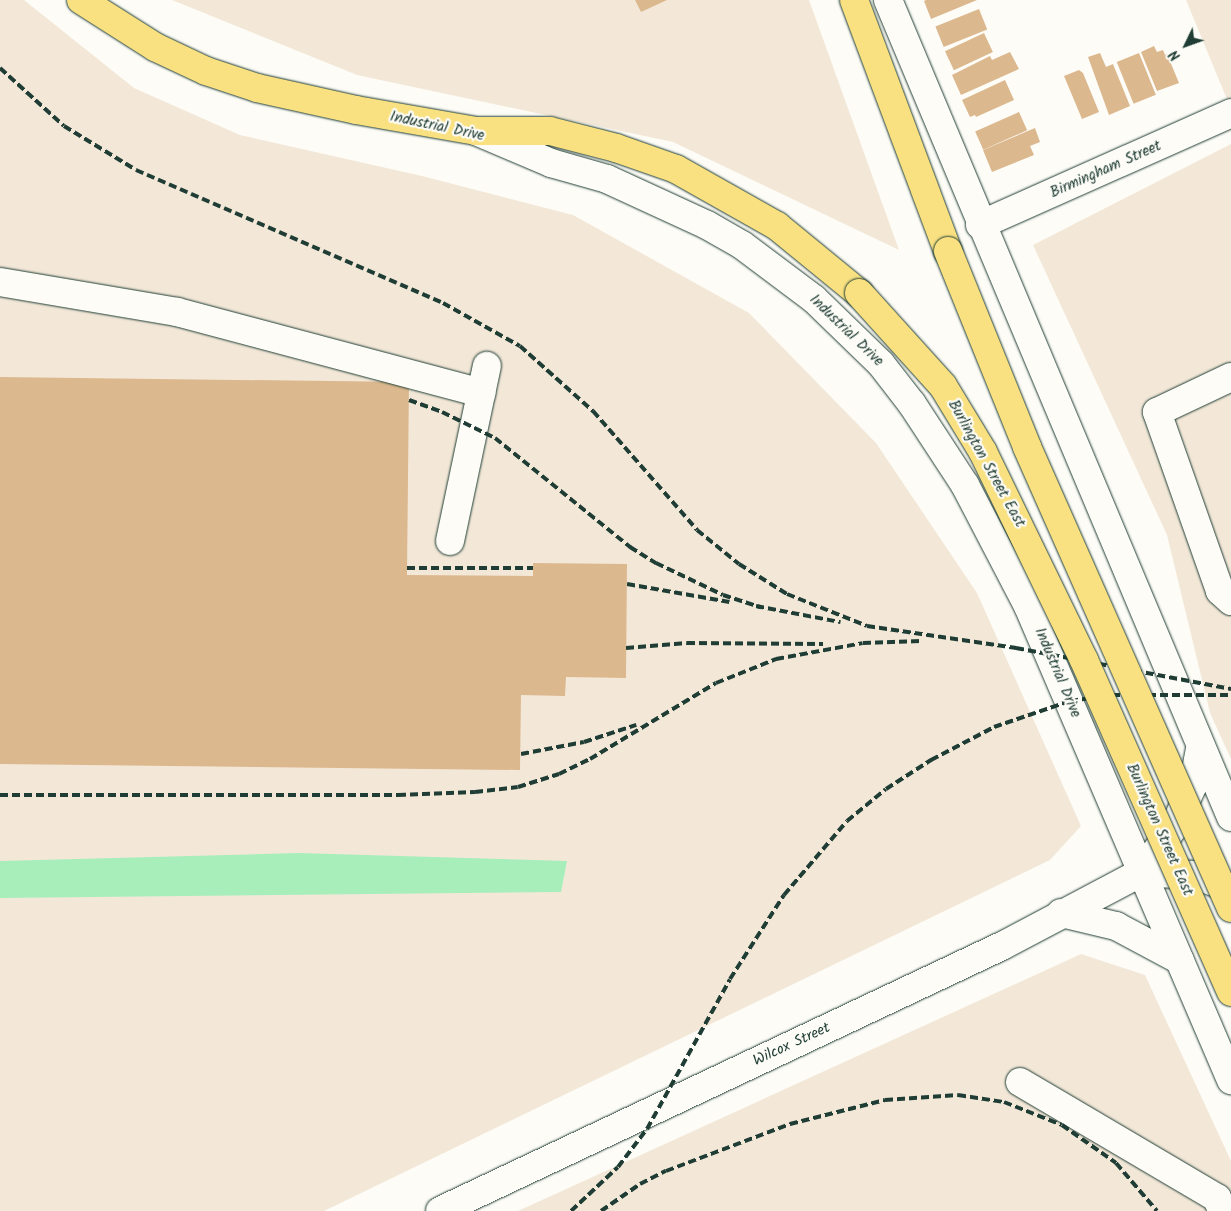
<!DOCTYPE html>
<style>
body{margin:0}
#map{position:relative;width:1231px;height:1211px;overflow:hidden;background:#fdfcf7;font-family:Kalam,sans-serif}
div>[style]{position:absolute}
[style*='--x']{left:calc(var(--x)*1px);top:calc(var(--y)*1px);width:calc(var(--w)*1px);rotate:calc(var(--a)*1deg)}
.built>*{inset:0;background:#f3e8d8}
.green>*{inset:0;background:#a7eebb}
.building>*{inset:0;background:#dcb88e;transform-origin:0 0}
.roads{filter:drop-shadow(0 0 1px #1f3d34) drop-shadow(0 0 1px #1f3d34)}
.minor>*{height:28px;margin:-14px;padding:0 14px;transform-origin:14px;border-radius:14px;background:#fdfcf7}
.major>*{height:28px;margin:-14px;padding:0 14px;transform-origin:14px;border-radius:14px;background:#f9e181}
.rail>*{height:4px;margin-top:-2px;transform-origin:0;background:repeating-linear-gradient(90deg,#1f3d34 0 8px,transparent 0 12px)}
.bridges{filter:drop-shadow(0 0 1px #1f3d34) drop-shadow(0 0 1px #1f3d34)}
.major-bridge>*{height:28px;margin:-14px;padding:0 14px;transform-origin:14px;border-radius:14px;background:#f9e181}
span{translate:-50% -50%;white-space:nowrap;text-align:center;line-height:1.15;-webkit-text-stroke:4.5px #fdfcf7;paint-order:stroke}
.street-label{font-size:15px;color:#1f3d34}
.north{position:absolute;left:1161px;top:20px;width:50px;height:50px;-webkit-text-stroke:4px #fdfcf7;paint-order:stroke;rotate:228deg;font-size:14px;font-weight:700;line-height:20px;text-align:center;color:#1f3d34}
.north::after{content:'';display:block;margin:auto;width:18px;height:22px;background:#1f3d34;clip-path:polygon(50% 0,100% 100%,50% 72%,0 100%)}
</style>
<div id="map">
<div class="built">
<div style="clip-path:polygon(0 0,24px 0,134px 88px,240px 135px,422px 176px,573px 215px,749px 313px,876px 443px,977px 593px,1081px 826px,1050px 860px,324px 1211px,0 1211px)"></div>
<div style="clip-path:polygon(172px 0,809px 0,899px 250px,673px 142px,357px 75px)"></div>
<div style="clip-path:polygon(1186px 0,1231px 0,1231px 108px,1224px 92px)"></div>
<div style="clip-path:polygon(1231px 144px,1231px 759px,1210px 713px,1167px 535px,1033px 245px)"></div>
<div style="clip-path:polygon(1081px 954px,1145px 975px,1231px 1161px,1231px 1211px,518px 1211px)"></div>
</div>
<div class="green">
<div style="clip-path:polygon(298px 853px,567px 861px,561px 892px,0 898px,0 861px)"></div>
</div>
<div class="building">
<div style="clip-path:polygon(635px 0,667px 0,641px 12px)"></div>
<div style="clip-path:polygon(926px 0,977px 0,931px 19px,924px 1px)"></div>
<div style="left:979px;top:9px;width:22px;height:47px;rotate:68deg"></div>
<div style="left:984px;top:33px;width:21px;height:43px;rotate:65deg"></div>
<div style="clip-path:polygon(1154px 46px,1157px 52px,1163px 50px,1165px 55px,1167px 54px,1179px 83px,1157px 91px,1141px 52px)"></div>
<div style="clip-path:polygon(1010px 52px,1019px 69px,961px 95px,952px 75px,990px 56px,992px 60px)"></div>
<div style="clip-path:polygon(1100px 53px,1106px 67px,1113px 64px,1130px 106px,1109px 115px,1088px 57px)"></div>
<div style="left:1139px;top:53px;width:45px;height:24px;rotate:68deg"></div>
<div style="clip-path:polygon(1079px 70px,1083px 73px,1099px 112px,1082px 119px,1064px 76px)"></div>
<div style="clip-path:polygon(1005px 80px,1014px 100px,976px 117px,975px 115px,970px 117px,962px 100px)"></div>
<div style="left:1019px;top:112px;width:20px;height:48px;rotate:66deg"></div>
<div style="clip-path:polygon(1035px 128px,1040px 142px,1030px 146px,1034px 155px,992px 172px,983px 150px)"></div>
<div style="clip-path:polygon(0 377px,409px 382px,407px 575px,533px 576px,533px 563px,627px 564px,626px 678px,566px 677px,565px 696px,521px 695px,520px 770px,0 764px)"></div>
</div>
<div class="roads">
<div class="minor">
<div style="--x:888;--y:0;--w:886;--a:67.23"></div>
<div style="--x:476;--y:131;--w:82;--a:23.1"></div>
<div style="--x:551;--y:163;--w:58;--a:15.9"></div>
<div style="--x:607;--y:179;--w:110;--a:24.7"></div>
<div style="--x:707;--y:225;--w:40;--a:29.7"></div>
<div style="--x:742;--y:245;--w:90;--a:36.9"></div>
<div style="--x:814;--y:299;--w:93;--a:44.1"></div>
<div style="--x:881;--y:364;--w:51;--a:52.2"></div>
<div style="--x:912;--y:404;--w:97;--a:56.8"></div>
<div style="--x:965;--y:485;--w:136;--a:62.5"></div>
<div style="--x:1028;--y:606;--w:516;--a:66.82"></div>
<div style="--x:980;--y:225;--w:275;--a:-24"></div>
<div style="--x:0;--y:282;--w:180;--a:9.6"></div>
<div style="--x:177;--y:312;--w:315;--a:14.9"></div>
<div style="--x:1231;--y:377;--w:82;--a:154.7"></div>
<div style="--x:1157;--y:412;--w:190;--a:70.6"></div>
<div style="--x:1220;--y:591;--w:15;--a:42"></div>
<div style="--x:450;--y:541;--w:179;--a:-78.1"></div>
<div style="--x:1156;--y:873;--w:39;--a:3"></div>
<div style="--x:1195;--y:875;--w:39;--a:21"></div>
<div style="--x:1061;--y:913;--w:57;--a:13.3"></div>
<div style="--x:1116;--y:926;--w:72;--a:28"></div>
<div style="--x:1020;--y:1082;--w:229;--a:30.5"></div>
<div style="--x:1217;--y:1198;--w:14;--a:69"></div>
<div style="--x:440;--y:1211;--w:621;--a:-25.25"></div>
<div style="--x:1002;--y:946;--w:156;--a:-27.9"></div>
<div style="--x:1140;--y:873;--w:57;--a:-53.5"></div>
<div style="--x:1174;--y:827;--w:46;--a:-65.7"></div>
<div style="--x:1193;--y:785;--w:37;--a:-79"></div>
</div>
<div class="major">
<div style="--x:81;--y:0;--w:88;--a:32.4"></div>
<div style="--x:155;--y:47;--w:56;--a:25.2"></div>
<div style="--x:206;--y:71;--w:54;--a:18.4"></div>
<div style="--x:257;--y:88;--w:101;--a:12.5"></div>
<div style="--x:356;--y:110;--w:122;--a:9.9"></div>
<div style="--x:476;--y:131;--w:74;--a:0"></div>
<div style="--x:550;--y:131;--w:68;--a:14.4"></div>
<div style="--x:616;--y:148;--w:64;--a:19.3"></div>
<div style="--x:676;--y:169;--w:116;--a:29.4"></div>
<div style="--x:777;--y:226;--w:106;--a:39.3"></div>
<div style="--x:854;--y:0;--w:268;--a:69.5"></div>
</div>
</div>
<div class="rail">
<div style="--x:0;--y:68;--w:86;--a:42.2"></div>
<div style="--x:64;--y:126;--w:84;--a:31.4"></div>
<div style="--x:136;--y:170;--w:335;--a:23.4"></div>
<div style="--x:443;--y:303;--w:88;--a:29.2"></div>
<div style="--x:520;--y:346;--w:98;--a:41.7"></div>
<div style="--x:593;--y:411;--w:158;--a:48.8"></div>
<div style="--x:697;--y:530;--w:54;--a:39"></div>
<div style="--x:739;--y:564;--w:57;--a:32"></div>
<div style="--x:787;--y:594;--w:86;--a:21.8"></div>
<div style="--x:867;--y:626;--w:151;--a:8.4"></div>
<div style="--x:1016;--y:648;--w:219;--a:10.8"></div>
<div style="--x:409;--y:400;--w:35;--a:20"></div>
<div style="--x:442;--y:412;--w:59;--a:26.1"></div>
<div style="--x:495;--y:438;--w:174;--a:38.9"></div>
<div style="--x:630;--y:547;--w:31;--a:32"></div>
<div style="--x:656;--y:563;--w:74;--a:25.5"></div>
<div style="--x:723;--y:595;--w:40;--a:18"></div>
<div style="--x:407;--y:568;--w:126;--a:0"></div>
<div style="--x:627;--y:584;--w:104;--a:10"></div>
<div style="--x:756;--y:606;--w:86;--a:10.8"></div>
<div style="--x:626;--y:648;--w:61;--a:-4.7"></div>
<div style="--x:687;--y:643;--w:136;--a:0.4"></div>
<div style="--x:521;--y:754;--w:64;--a:-10.8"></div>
<div style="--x:584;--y:742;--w:55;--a:-18.1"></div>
<div style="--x:0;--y:795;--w:398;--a:0"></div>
<div style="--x:398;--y:795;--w:77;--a:-2.2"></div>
<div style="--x:475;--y:792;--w:43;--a:-6.6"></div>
<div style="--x:518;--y:787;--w:43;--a:-17.6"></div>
<div style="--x:559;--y:774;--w:34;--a:-26"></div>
<div style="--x:590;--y:759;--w:147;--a:-31.1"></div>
<div style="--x:716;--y:683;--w:65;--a:-21.8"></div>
<div style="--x:776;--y:659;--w:88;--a:-10.4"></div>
<div style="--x:863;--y:643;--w:58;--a:-2"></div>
<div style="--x:571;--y:1211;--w:64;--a:-43.1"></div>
<div style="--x:618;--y:1167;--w:48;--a:-52.7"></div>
<div style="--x:647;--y:1129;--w:171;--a:-61"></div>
<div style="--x:730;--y:979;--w:100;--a:-57.3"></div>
<div style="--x:784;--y:895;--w:97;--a:-49.6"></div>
<div style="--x:847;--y:821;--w:50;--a:-39.4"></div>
<div style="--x:886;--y:789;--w:54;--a:-32.8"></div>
<div style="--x:931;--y:760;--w:71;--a:-27.6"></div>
<div style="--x:994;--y:727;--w:80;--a:-18.9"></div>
<div style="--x:1070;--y:701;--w:42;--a:-8.1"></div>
<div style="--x:1112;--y:695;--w:119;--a:0"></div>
<div style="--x:601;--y:1211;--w:47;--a:-34.7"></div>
<div style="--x:640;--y:1184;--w:29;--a:-27"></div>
<div style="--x:666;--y:1171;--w:133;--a:-20.8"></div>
<div style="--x:790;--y:1124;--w:98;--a:-14.2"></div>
<div style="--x:885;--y:1100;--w:73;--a:-3.9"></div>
<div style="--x:958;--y:1095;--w:47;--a:8.7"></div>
<div style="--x:1004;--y:1102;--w:62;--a:21.6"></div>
<div style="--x:1062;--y:1125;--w:66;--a:35.1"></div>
<div style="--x:1116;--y:1163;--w:63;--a:49.5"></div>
</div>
<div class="bridges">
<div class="major-bridge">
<div style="--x:948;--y:251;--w:211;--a:68"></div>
<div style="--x:1027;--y:447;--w:504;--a:66.13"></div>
<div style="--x:859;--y:293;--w:125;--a:47.9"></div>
<div style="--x:943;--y:386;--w:77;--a:58.8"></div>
<div style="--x:983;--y:452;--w:231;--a:64.1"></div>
<div style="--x:1084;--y:660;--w:363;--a:66.1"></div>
</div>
</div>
<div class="street-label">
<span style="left:437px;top:127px;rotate:12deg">Industrial Drive</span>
<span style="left:1106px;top:170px;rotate:-24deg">Birmingham Street</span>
<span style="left:846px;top:331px;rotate:44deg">Industrial Drive</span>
<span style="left:986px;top:464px;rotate:61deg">Burlington Street East</span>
<span style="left:1057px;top:673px;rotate:67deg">Industrial Drive</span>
<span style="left:1159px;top:830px;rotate:66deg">Burlington Street East</span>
<span style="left:792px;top:1045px;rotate:-25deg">Wilcox Street</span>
</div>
<div class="north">N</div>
</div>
